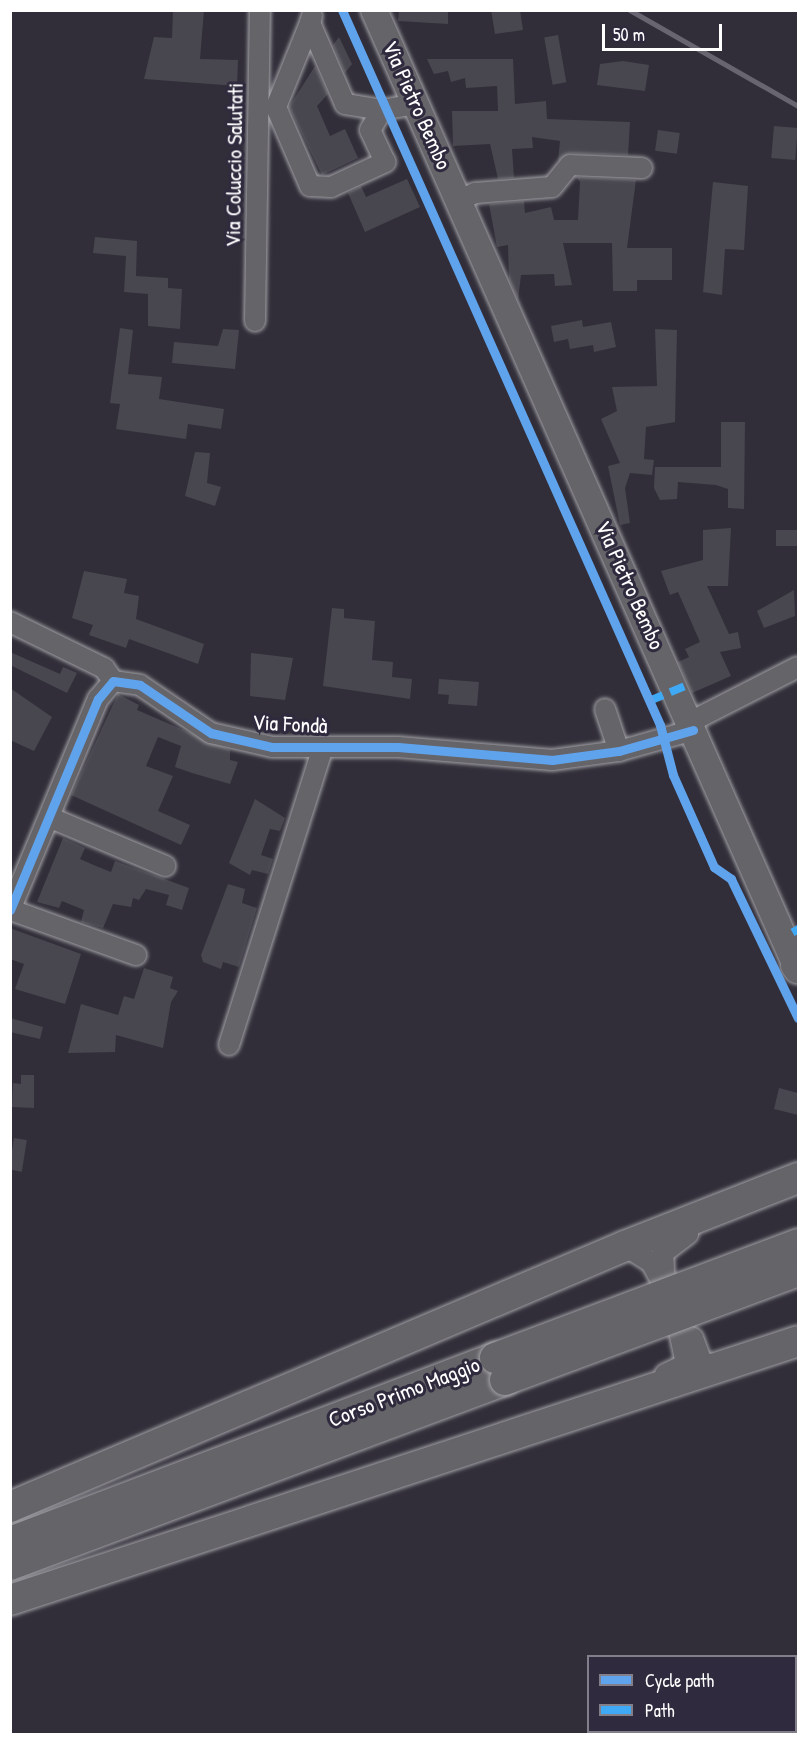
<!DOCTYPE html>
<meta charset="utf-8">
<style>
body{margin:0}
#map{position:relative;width:809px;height:1745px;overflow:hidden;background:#312e39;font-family:"Patrick Hand",sans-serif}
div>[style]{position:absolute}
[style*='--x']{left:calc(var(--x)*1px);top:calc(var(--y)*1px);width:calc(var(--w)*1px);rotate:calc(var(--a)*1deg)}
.stream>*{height:4.5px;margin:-2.25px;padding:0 2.25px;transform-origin:2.25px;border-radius:2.25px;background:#686571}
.building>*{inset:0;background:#48464e;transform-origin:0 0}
.roads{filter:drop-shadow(0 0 2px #a2a1a6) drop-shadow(0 0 2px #a2a1a6)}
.minor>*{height:20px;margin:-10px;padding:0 10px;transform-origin:10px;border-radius:10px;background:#656469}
.major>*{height:26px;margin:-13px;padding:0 13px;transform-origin:13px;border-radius:13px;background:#656469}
.highway>*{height:30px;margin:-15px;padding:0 15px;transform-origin:15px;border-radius:15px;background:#656469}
.bridges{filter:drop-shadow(0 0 2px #a2a1a6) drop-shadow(0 0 2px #a2a1a6)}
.highway-bridge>*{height:30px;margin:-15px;padding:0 15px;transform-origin:15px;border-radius:15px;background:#656469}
.quiet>*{height:8px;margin-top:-4px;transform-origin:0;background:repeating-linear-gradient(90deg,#3fa9f5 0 15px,transparent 0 23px)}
.cycleway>*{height:9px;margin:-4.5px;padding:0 4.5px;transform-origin:4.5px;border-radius:4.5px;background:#60a3ed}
span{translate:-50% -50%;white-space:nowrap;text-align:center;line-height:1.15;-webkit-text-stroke:6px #2f2a3d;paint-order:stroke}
.street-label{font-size:22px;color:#fff}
.frame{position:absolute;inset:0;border:12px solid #fff;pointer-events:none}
.legend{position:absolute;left:587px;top:1655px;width:210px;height:78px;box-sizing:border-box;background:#2f2a3d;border:2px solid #827f8b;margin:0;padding:8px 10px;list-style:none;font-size:18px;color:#fff}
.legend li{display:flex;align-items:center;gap:12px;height:30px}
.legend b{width:30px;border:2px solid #827f8b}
.scale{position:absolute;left:602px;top:24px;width:120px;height:27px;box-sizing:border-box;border:3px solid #fff;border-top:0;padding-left:8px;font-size:18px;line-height:21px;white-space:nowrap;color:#fff;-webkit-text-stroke:4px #2f2a3d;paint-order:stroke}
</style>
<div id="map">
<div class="stream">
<div style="--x:630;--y:10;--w:193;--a:29.7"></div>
</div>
<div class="building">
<div style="clip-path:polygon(173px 10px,204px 10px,200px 59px,238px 60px,237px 86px,144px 79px,154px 37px,172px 38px)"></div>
<div style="clip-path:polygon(399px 10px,448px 10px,448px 24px,398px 21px)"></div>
<div style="clip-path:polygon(491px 10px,520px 10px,523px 30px,495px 34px)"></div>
<div style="left:558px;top:35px;width:48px;height:14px;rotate:80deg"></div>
<div style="clip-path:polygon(339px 37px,352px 64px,345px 73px,333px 45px)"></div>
<div style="clip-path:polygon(427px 59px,513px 59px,515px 104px,546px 101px,547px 119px,630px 122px,628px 155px,570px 153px,558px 161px,560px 141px,532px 137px,533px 148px,512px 149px,514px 178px,498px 179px,490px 144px,453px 146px,452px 111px,498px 111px,497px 86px,466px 88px,465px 78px,451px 82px,448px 71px,434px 74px)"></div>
<div style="clip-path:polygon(623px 61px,649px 65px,645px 91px,597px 85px,600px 64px)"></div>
<div style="clip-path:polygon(315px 66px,328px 94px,317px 106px,330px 136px,345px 129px,358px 158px,322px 175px,289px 107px)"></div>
<div style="left:774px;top:126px;width:24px;height:32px;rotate:5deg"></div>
<div style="left:658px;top:130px;width:22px;height:21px;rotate:8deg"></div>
<div style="clip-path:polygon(576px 177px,636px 180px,627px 248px,672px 248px,672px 280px,637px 280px,637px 291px,613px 291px,612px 243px,563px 243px,572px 285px,555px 286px,554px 274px,521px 275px,518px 300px,509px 279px,508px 245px,497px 247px,489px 204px,524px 201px,525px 213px,551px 207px,554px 220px,578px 220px,580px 182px)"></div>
<div style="clip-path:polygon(407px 179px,420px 207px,365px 232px,348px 193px,361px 186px,366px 197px)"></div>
<div style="clip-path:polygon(713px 182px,748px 186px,744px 250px,725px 249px,722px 295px,703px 292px)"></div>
<div style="clip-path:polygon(95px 237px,137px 241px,136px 276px,168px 278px,168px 288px,182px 289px,180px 329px,148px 326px,148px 294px,124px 292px,126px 256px,93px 253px)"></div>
<div style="clip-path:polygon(582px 320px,583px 327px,611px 322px,616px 347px,594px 352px,593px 345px,570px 349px,568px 339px,554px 342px,551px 326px)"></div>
<div style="clip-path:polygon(120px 328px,133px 330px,128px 374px,162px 377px,159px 399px,224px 409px,221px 429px,188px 424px,186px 439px,116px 429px,120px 404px,110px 403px)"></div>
<div style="clip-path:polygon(223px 329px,239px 330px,235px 369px,172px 363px,174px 342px,218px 346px)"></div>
<div style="clip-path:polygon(655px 329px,677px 330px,675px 422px,646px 427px,644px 459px,654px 460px,652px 475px,630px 473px,625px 488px,630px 523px,620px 525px,608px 466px,620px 463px,601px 419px,617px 411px,612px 387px,657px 386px)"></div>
<div style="clip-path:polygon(721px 422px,745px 422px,744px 509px,728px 508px,728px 489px,716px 485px,678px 482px,677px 499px,660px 500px,654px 488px,655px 467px,721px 467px)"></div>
<div style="clip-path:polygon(195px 452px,210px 453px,207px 483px,221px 487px,215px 506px,185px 496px)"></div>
<div style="clip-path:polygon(731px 528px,728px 586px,707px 586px,729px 634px,738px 632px,741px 648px,720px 652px,731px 676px,692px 693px,678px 662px,689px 657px,685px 649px,700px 642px,678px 592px,670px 595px,661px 571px,703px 560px,703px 530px)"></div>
<div style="left:776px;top:530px;width:22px;height:16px"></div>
<div style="clip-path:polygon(84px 571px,127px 579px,124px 593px,139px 596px,136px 619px,204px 644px,198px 664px,129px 639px,126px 648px,89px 635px,93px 625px,72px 618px)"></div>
<div style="clip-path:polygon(794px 590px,795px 616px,764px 628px,757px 611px)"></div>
<div style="clip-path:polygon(332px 608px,344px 609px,344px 618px,375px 621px,372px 660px,393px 662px,392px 677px,412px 679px,410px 699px,323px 686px)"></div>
<div style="clip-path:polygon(10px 652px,60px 674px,63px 667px,77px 673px,67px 693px,10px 665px)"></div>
<div style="clip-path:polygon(251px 653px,293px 658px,285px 700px,250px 696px)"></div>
<div style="clip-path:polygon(439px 679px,479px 682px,477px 706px,448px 704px,449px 695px,438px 694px)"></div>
<div style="clip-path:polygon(10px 688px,52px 717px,34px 751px,10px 740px)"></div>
<div style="clip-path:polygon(118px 694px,139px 705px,137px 710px,230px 750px,230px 760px,238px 762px,230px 784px,192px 773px,175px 767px,181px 746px,158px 737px,146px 766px,173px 776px,158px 811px,190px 825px,181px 845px,71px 795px)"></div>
<div style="clip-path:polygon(255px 799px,285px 818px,280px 831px,270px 829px,261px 855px,273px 859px,268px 874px,252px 870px,250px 875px,229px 863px)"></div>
<div style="clip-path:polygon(63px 838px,85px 848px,80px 859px,96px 866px,111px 872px,115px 861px,189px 888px,182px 910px,166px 905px,169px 895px,146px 889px,139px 900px,133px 898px,131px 907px,113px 904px,103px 928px,81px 922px,84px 910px,62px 901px,59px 908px,37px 902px)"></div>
<div style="clip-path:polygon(228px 884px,245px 889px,242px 903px,257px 908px,239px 967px,223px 962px,221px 969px,203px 962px,201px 955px)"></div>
<div style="clip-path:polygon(10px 928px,81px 954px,65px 1004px,15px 989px,24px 964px,10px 959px)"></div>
<div style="clip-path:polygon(144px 968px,173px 977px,170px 988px,178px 991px,171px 1002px,163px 1048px,116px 1035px,115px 1052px,68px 1053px,81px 1004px,118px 1015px,124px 996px,134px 999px)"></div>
<div style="clip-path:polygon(10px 1018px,43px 1027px,40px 1039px,10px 1032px)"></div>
<div style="clip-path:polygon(21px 1075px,34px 1075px,34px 1108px,12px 1107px,13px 1083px,21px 1084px)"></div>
<div style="clip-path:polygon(779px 1088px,798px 1093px,798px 1115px,774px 1109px)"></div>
<div style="left:14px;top:1138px;width:13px;height:32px;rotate:9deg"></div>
</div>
<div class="roads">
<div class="minor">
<div style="--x:312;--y:16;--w:7;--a:106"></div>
<div style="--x:310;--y:23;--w:88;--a:66.6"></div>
<div style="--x:345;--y:104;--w:37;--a:9"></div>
<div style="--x:382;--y:110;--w:35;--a:-10"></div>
<div style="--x:310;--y:23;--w:91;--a:112"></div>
<div style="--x:276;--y:107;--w:86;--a:66.7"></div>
<div style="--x:310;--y:186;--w:21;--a:3"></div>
<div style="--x:331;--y:187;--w:60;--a:-24.8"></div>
<div style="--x:385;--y:162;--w:35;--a:-115"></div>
<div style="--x:370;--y:130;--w:23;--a:-59"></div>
<div style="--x:460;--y:200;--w:17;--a:-25"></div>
<div style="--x:475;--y:193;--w:77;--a:-4.5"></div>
<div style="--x:552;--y:187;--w:28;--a:-51"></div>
<div style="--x:570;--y:165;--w:72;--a:2.4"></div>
<div style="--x:255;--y:321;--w:311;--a:-89.1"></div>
<div style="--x:10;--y:622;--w:105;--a:26.1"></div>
<div style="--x:104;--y:668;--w:16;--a:55"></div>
<div style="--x:605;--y:709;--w:44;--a:71.6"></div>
<div style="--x:690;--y:722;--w:121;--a:-27"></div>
<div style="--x:51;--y:818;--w:124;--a:22.8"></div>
<div style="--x:10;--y:910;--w:229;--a:-67.4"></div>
<div style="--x:98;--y:699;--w:23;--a:-50"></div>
<div style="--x:113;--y:681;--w:27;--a:8"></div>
<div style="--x:140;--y:685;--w:86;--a:34.1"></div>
<div style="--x:211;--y:733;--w:63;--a:12.9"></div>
<div style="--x:272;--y:747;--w:126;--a:0"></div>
<div style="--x:398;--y:747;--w:155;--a:4.8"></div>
<div style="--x:552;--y:760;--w:68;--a:-7.7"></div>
<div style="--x:619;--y:751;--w:77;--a:-15.8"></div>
<div style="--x:11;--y:910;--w:133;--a:19.8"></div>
<div style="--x:229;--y:1045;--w:312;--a:-72.5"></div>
<div style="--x:625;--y:1246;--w:31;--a:32"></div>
<div style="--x:651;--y:1262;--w:30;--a:62"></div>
<div style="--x:665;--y:1288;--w:35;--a:-93"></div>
<div style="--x:663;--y:1253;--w:31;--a:-37"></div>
<div style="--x:688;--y:1234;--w:14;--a:-90"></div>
<div style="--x:665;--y:1374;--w:23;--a:-25"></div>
<div style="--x:686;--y:1364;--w:33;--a:-102"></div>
<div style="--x:679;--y:1332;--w:15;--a:23"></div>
<div style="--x:693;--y:1338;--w:27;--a:70"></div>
<div style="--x:702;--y:1363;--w:19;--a:6"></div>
</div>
<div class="major">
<div style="--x:374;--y:10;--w:1049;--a:66.17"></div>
</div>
<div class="highway">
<div style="--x:796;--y:965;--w:4;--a:56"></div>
<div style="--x:10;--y:1507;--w:668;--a:-23"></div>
<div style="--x:625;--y:1246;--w:186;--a:-21.5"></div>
<div style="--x:10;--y:1542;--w:519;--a:-20.78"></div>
<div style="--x:10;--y:1565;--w:528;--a:-20.49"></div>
<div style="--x:10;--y:1600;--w:829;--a:-18.19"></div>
</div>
</div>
<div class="bridges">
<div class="highway-bridge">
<div style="--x:495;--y:1358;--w:324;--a:-20.6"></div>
<div style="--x:505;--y:1380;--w:313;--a:-20.4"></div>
</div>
</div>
<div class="quiet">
<div style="--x:649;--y:701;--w:44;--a:-22.5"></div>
<div style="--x:794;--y:927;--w:8;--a:60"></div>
</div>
<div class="cycleway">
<div style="--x:342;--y:10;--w:783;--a:66.02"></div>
<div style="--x:660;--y:725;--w:52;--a:75.4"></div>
<div style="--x:673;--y:775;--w:101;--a:66"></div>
<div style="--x:714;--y:867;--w:21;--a:35"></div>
<div style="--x:731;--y:879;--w:154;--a:64.3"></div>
<div style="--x:10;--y:910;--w:229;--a:-67.4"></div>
<div style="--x:98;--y:699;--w:23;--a:-50"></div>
<div style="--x:113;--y:681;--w:27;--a:8"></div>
<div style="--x:140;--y:685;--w:86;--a:34.1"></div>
<div style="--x:211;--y:733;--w:63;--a:12.9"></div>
<div style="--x:272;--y:747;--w:126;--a:0"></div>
<div style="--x:398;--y:747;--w:155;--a:4.8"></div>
<div style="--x:552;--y:760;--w:68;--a:-7.7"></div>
<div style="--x:619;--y:751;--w:77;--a:-15.8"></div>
</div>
<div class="street-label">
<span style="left:417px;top:105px;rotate:66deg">Via Pietro Bembo</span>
<span style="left:234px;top:165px;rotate:-89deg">Via Coluccio Salutati</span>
<span style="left:630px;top:585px;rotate:66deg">Via Pietro Bembo</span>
<span style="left:290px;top:724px;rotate:3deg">Via Fondà</span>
<span style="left:404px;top:1392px;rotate:-21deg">Corso Primo Maggio</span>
</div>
<div class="frame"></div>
<ul class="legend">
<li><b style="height:8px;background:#60a3ed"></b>Cycle path</li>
<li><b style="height:8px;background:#3fa9f5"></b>Path</li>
</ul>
<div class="scale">50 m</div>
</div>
